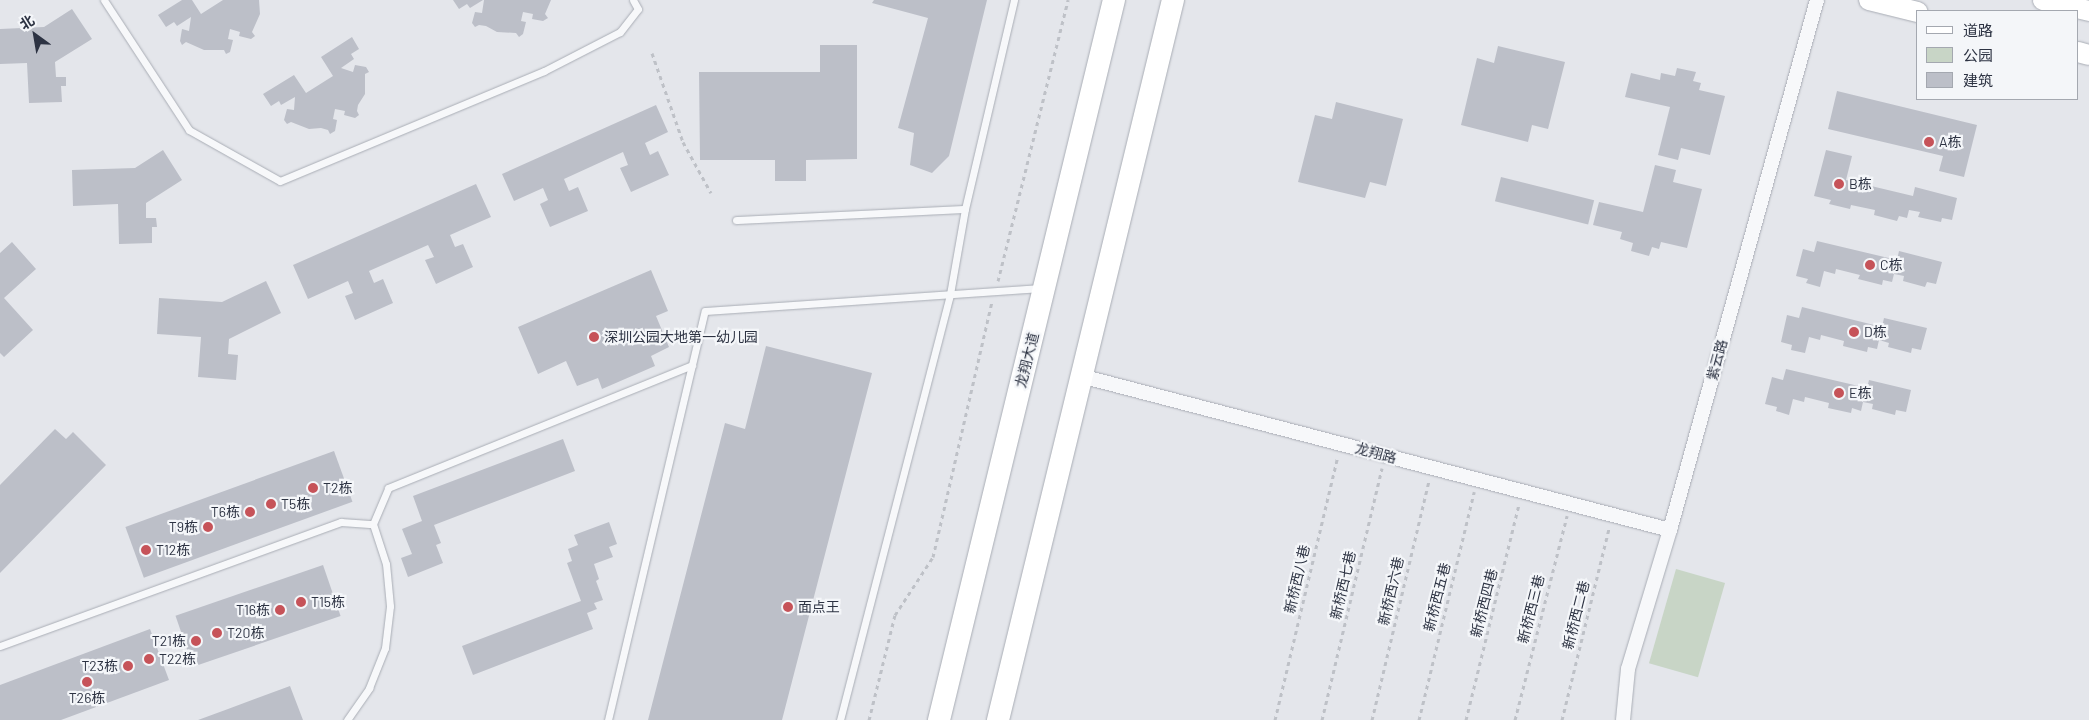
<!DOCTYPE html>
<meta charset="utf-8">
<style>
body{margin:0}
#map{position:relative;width:2089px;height:720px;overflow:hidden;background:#e4e6eb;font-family:Barlow,"Noto Sans SC",sans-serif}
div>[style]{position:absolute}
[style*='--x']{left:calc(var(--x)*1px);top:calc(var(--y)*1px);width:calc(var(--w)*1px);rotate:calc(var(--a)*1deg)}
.green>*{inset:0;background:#c8d5c6;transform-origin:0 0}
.building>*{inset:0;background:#bcbfc8;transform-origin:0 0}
.path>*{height:3px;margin-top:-1.5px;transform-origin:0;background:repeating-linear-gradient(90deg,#bec1c7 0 4px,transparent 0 8px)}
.roads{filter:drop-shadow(0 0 1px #a9adb5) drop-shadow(0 0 1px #a9adb5)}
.service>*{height:7px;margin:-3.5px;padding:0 3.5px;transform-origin:3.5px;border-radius:3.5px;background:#f7f8fa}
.minor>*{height:14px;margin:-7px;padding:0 7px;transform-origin:7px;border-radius:7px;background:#f7f8fa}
.secondary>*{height:20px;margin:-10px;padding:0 10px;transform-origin:10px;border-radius:10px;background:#fff}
.primary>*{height:22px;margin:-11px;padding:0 11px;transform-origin:11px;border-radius:11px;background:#fff}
.dots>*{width:14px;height:14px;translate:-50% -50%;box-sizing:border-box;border:2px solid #f4f6f9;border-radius:50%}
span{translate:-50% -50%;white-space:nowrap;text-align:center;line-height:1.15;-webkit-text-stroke:4.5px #f4f6f9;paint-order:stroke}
.poi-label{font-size:14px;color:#2d3343}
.left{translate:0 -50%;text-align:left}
.right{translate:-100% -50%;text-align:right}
.street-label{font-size:14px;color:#2d3343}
.legend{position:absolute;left:1916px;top:10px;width:162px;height:90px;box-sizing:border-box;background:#f4f6f9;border:1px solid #a4a8b0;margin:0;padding:6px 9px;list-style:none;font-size:15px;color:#2d3343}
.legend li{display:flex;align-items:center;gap:10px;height:25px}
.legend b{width:25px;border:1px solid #a4a8b0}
.north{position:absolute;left:10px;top:10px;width:50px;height:50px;-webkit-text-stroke:4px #f4f6f9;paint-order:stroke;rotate:328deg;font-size:14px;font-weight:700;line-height:20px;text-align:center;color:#2d3343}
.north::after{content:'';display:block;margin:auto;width:18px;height:22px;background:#2d3343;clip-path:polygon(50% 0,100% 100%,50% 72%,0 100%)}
</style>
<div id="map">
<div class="green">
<div style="left:1676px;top:569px;width:51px;height:98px;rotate:16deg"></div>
</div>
<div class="building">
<div style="clip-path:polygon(182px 0,192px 0,201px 14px,223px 0,259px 0,260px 14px,252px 32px,255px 36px,251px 39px,239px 36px,240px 32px,230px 29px,228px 39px,233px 40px,230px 52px,226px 54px,224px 50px,204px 50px,186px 42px,182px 45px,180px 41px,182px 29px,189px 31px,191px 17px,177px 26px,174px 22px,166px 27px,158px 15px)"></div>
<div style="clip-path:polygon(453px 0,483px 0,470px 8px,467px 4px,459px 9px)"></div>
<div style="clip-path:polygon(484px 0,551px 0,545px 14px,548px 18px,543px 21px,532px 19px,533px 14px,523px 12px,521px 21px,526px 22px,523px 34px,519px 37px,516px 33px,497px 32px,486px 26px,479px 25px,475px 27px,472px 23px,475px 12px,482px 13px)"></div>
<div style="clip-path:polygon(874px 0,987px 0,949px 156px,932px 173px,910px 165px,914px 133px,898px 128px,928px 18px,872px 3px)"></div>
<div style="clip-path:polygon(72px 9px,92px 39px,55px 62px,56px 77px,66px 77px,66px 86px,61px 86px,62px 102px,29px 103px,27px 63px,0 64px,0 29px,44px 27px)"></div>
<div style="clip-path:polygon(352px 37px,359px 49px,351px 54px,354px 59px,341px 68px,353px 72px,355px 65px,366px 67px,369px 72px,365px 74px,365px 94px,358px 105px,357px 111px,359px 115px,355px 118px,344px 115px,345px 111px,335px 109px,333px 119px,337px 120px,335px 131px,330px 134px,328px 130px,321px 128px,309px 129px,291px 122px,287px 124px,284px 120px,287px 109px,294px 110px,295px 97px,281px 105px,279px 101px,271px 106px,263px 94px,294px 75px,306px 93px,333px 76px,321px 57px)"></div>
<div style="clip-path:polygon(820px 45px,857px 45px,857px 159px,806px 160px,806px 181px,775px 181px,775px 160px,700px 160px,699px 72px,820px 72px)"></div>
<div style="clip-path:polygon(1498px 46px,1565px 62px,1548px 129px,1532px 125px,1528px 142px,1461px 125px,1477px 58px,1494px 63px)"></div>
<div style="clip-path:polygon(1677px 68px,1696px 72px,1693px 81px,1701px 83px,1699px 90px,1725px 96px,1710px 155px,1681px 148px,1678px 160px,1658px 155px,1670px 107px,1625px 97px,1631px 73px,1660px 80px,1661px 73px,1675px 76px)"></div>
<div style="clip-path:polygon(1837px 91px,1977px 125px,1964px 177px,1939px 171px,1943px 156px,1828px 129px)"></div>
<div style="clip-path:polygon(1336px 102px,1403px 119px,1386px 186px,1370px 182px,1365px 198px,1298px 182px,1315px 115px,1332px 119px)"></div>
<div style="clip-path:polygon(656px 105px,668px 132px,645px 143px,650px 155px,658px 151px,669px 175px,631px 192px,620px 168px,628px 165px,623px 152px,564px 179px,569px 191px,578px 187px,588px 211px,550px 227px,540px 204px,548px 200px,543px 188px,514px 201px,502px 174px)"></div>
<div style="clip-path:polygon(163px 150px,182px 180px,146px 203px,146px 218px,156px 218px,157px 227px,152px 227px,152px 243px,119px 244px,118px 204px,73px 206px,72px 170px,135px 168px)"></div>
<div style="clip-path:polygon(1826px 150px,1852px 156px,1846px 180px,1913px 196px,1915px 187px,1957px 198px,1952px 220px,1942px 218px,1941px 222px,1918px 217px,1920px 212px,1909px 210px,1907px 218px,1899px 216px,1897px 221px,1874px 215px,1875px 210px,1851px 205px,1850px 209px,1829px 204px,1831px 200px,1814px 196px)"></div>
<div style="clip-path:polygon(1655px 165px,1676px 170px,1673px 182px,1702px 189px,1687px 248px,1661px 242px,1659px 249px,1652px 247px,1649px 256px,1631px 251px,1633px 243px,1620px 239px,1622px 232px,1593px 225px,1599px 202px,1643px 212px)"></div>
<div style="left:1501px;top:177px;width:96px;height:25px;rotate:14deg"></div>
<div style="clip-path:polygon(476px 184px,491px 217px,450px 235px,455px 247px,463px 244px,473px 267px,436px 284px,425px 260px,434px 257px,428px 245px,369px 271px,374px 283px,383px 279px,393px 303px,355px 320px,345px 296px,353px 293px,348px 281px,308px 299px,293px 265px)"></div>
<div style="clip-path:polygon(1817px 241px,1897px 260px,1899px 251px,1942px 262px,1936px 284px,1927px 282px,1925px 287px,1903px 281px,1904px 276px,1894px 274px,1892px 282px,1883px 280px,1882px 285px,1858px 279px,1860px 275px,1836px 269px,1835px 274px,1824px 271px,1820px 287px,1806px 283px,1808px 279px,1796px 276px,1803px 249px,1814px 252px)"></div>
<div style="clip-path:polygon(12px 242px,36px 269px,4px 298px,33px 330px,4px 357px,0 353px,0 253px)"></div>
<div style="clip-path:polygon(651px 270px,668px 311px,656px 316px,669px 347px,651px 356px,655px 366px,602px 389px,598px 378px,577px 386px,566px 361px,538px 374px,518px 327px)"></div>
<div style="clip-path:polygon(266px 281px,281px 313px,229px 339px,228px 354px,238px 355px,236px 380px,198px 377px,201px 337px,157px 334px,159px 298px,222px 302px)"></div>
<div style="clip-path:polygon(1802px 307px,1882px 327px,1884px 318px,1927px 328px,1921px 350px,1912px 348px,1911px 353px,1888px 347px,1889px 343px,1879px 340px,1877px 349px,1868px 347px,1867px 352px,1843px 346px,1844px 341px,1821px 335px,1820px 340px,1809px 337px,1805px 353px,1791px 350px,1792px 345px,1781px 342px,1787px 315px,1799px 318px)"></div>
<div style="clip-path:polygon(766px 346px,872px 373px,782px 720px,648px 720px,725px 423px,745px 429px)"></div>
<div style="clip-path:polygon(1786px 369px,1867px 388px,1869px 380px,1911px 390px,1906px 412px,1896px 410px,1895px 415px,1872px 409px,1873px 404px,1863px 402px,1861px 411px,1852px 408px,1851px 413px,1828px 408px,1829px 403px,1805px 397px,1804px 402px,1793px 399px,1789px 415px,1776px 411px,1777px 407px,1765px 404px,1772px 377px,1783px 380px)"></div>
<div style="clip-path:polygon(55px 429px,66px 439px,73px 432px,106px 465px,0 573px,0 485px)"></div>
<div style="clip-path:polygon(563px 439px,575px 471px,434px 525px,441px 543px,436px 545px,443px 563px,408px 577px,401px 558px,412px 554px,402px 529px,422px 521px,413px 496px)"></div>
<div style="left:334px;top:451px;width:54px;height:222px;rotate:70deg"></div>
<div style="clip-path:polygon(609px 522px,617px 544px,609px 547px,613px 557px,594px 564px,599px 579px,596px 581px,603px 600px,594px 603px,597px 609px,587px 613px,593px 629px,473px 675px,462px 646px,581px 601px,567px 563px,572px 561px,568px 549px,578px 545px,574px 535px)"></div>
<div style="left:323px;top:565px;width:54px;height:156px;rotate:71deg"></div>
<div style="clip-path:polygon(150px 629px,169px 680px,61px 720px,0 720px,0 685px)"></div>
<div style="clip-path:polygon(290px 686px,303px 720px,198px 720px,228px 709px)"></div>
</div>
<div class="path">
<div style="--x:652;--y:53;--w:94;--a:70.8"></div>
<div style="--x:683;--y:142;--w:58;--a:61.2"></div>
<div style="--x:998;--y:281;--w:290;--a:-76"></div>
<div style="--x:869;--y:720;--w:108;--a:-76.1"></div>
<div style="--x:895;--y:615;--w:69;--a:-56.8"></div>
<div style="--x:933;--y:557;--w:263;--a:-77"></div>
<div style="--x:1275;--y:720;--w:271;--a:-76.6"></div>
<div style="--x:1322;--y:720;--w:259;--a:-76.6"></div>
<div style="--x:1372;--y:720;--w:247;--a:-76.6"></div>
<div style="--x:1419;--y:720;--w:235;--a:-76.4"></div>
<div style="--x:1466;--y:720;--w:222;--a:-76.2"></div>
<div style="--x:1515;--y:720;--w:211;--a:-75.7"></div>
<div style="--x:1562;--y:720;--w:198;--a:-76.2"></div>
</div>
<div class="roads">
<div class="service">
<div style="--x:104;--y:0;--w:155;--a:56.8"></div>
<div style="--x:189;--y:130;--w:104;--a:29.3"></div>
<div style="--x:280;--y:181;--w:286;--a:-22.6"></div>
<div style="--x:544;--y:71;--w:85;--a:-27.2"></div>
<div style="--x:620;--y:32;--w:29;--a:-52"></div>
<div style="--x:638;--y:9;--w:10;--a:-119"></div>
<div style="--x:736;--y:220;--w:229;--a:-2.8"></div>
<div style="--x:0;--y:646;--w:363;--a:-20"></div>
<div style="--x:341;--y:522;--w:32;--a:4"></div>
<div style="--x:347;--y:720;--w:39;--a:-55"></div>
<div style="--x:369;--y:688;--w:43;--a:-68.2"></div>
<div style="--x:385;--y:648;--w:42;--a:-83.2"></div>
<div style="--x:390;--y:606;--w:42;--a:-95.4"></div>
<div style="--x:386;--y:564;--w:42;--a:-108"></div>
<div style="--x:373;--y:524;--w:39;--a:-67"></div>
<div style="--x:388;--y:488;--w:328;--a:-22"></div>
<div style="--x:608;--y:720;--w:420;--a:-76.7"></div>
<div style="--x:705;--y:311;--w:337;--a:-3.9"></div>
<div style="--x:840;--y:720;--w:440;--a:-75.5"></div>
<div style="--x:950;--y:294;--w:86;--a:-80"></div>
<div style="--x:965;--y:209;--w:215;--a:-76.8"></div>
</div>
<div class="minor">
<div style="--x:1081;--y:376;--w:609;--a:14.65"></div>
<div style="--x:1623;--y:720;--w:51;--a:-84.4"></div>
<div style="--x:1628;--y:669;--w:145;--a:-73.2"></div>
<div style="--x:1670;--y:530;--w:550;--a:-74.5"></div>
</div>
<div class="secondary">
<div style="--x:1869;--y:0;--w:50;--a:13.8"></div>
<div style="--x:2043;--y:0;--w:47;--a:13.4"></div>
<div style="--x:2078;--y:52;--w:11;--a:15"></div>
</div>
<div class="primary">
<div style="--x:939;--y:720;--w:741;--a:-76.34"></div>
<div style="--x:998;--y:720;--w:741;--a:-76.34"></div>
</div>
</div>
<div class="dots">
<div style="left:1929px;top:142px;background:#c65359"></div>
<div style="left:1839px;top:184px;background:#c65359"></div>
<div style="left:1870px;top:265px;background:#c65359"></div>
<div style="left:1854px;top:332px;background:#c65359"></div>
<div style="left:594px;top:337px;background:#c65359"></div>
<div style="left:1839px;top:393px;background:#c65359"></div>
<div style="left:313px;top:488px;background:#c65359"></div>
<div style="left:271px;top:504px;background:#c65359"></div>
<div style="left:250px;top:512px;background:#c65359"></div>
<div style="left:208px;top:527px;background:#c65359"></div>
<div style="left:146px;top:550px;background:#c65359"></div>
<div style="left:301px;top:602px;background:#c65359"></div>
<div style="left:788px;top:607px;background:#c65359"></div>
<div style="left:280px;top:610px;background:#c65359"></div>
<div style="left:217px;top:633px;background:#c65359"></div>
<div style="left:196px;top:641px;background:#c65359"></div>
<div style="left:149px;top:659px;background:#c65359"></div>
<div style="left:128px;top:666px;background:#c65359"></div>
<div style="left:87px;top:682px;background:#c65359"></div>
</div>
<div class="poi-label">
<span class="left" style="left:1939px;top:142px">A栋</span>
<span class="left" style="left:1849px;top:184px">B栋</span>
<span class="left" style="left:1880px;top:265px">C栋</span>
<span class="left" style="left:1864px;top:332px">D栋</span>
<span class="left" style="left:604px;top:337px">深圳公园大地第一幼儿园</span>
<span class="left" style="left:1849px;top:393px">E栋</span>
<span class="left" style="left:323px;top:488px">T2栋</span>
<span class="left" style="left:281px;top:504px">T5栋</span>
<span class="right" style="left:240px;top:512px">T6栋</span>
<span class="right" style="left:198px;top:527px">T9栋</span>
<span class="left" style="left:156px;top:550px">T12栋</span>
<span class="left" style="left:311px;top:602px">T15栋</span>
<span class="left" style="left:798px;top:607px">面点王</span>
<span class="right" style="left:270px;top:610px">T16栋</span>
<span class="left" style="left:227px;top:633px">T20栋</span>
<span class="right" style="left:186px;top:641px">T21栋</span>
<span class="left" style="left:159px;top:659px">T22栋</span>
<span class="right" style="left:118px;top:666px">T23栋</span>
<span style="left:87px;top:698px">T26栋</span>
</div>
<div class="street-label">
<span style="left:1027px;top:360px;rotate:-76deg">龙翔大道</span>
<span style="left:1717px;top:360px;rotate:-75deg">紫云路</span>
<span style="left:1376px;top:453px;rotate:15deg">龙翔路</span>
<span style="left:1297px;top:579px;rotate:-77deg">新桥西八巷</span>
<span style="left:1343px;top:585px;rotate:-77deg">新桥西七巷</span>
<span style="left:1391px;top:591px;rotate:-77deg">新桥西六巷</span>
<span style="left:1437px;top:597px;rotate:-76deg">新桥西五巷</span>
<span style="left:1484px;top:603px;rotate:-76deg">新桥西四巷</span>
<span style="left:1531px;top:609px;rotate:-76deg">新桥西三巷</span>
<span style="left:1576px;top:615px;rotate:-76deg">新桥西二巷</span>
</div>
<ul class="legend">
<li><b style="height:6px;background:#fff"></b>道路</li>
<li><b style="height:14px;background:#c8d5c6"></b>公园</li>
<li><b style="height:14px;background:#bcbfc8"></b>建筑</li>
</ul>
<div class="north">北</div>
</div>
